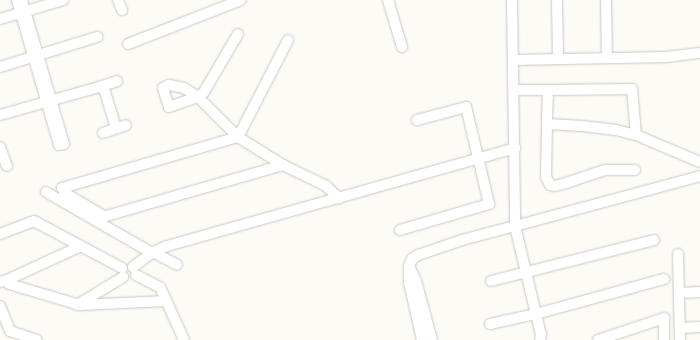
<!DOCTYPE html>
<style>
body{margin:0}
#map{position:relative;width:700px;height:340px;overflow:hidden;background:#fcfbf6;font-family:"Open Sans",sans-serif}
div>[style]{position:absolute}
[style*='--x']{left:calc(var(--x)*1px);top:calc(var(--y)*1px);width:calc(var(--w)*1px);rotate:calc(var(--a)*1deg)}
.roads{filter:drop-shadow(0 0 1px #c9c8c3) drop-shadow(0 0 1px #c9c8c3)}
.minor>*{height:10px;margin:-5px;padding:0 5px;transform-origin:5px;border-radius:5px;background:#fff}
span{translate:-50% -50%;white-space:nowrap;text-align:center;line-height:1.15;-webkit-text-stroke:4px #fcfbf6;paint-order:stroke}
</style>
<div id="map">
<div class="roads">
<div class="minor">
<div style="--x:17;--y:0;--w:151;--a:73.8"></div>
<div style="--x:59;--y:145;--w:5;--a:-11"></div>
<div style="--x:64;--y:144;--w:150;--a:-106.3"></div>
<div style="--x:118;--y:0;--w:11;--a:68"></div>
<div style="--x:388;--y:0;--w:49;--a:73.4"></div>
<div style="--x:512;--y:0;--w:226;--a:89.2"></div>
<div style="--x:515;--y:226;--w:192;--a:-15.1"></div>
<div style="--x:557;--y:0;--w:59;--a:89"></div>
<div style="--x:606;--y:0;--w:58;--a:89"></div>
<div style="--x:0;--y:19;--w:66;--a:-16.8"></div>
<div style="--x:238;--y:34;--w:67;--a:120.4"></div>
<div style="--x:204;--y:92;--w:8;--a:140"></div>
<div style="--x:198;--y:97;--w:31;--a:161"></div>
<div style="--x:169;--y:107;--w:20;--a:-108"></div>
<div style="--x:163;--y:88;--w:7;--a:-27"></div>
<div style="--x:169;--y:85;--w:15;--a:11"></div>
<div style="--x:184;--y:88;--w:17;--a:33"></div>
<div style="--x:198;--y:97;--w:57;--a:45"></div>
<div style="--x:238;--y:137;--w:53;--a:31.9"></div>
<div style="--x:283;--y:165;--w:48;--a:26"></div>
<div style="--x:326;--y:186;--w:18;--a:43"></div>
<div style="--x:128;--y:44;--w:121;--a:-21.3"></div>
<div style="--x:514;--y:60;--w:152;--a:-1.1"></div>
<div style="--x:666;--y:57;--w:34;--a:-7"></div>
<div style="--x:0;--y:67;--w:102;--a:-17.2"></div>
<div style="--x:99;--y:87;--w:19;--a:-18"></div>
<div style="--x:514;--y:90;--w:34;--a:0"></div>
<div style="--x:548;--y:90;--w:34;--a:92"></div>
<div style="--x:547;--y:124;--w:36;--a:3"></div>
<div style="--x:583;--y:126;--w:33;--a:7"></div>
<div style="--x:616;--y:130;--w:21;--a:14"></div>
<div style="--x:636;--y:135;--w:69;--a:22.9"></div>
<div style="--x:548;--y:90;--w:84;--a:-0.7"></div>
<div style="--x:632;--y:89;--w:46;--a:85"></div>
<div style="--x:0;--y:115;--w:103;--a:-15.8"></div>
<div style="--x:99;--y:87;--w:4;--a:14"></div>
<div style="--x:103;--y:88;--w:4;--a:63"></div>
<div style="--x:105;--y:92;--w:38;--a:73"></div>
<div style="--x:547;--y:124;--w:53;--a:91.1"></div>
<div style="--x:546;--y:177;--w:9;--a:63"></div>
<div style="--x:550;--y:185;--w:5;--a:11"></div>
<div style="--x:555;--y:186;--w:11;--a:-15"></div>
<div style="--x:566;--y:183;--w:41;--a:-18.4"></div>
<div style="--x:605;--y:170;--w:30;--a:0"></div>
<div style="--x:103;--y:133;--w:24;--a:-19"></div>
<div style="--x:0;--y:147;--w:20;--a:70"></div>
<div style="--x:283;--y:165;--w:184;--a:163.9"></div>
<div style="--x:106;--y:216;--w:4;--a:-166"></div>
<div style="--x:102;--y:215;--w:43;--a:-149.3"></div>
<div style="--x:65;--y:193;--w:6;--a:-121"></div>
<div style="--x:62;--y:188;--w:183;--a:-16.2"></div>
<div style="--x:238;--y:137;--w:109;--a:-62.7"></div>
<div style="--x:46;--y:192;--w:122;--a:29.9"></div>
<div style="--x:400;--y:230;--w:93;--a:-16.3"></div>
<div style="--x:489;--y:204;--w:100;--a:-103.3"></div>
<div style="--x:466;--y:107;--w:51;--a:165.1"></div>
<div style="--x:0;--y:234;--w:36;--a:-21"></div>
<div style="--x:34;--y:221;--w:100;--a:28.1"></div>
<div style="--x:153;--y:252;--w:27;--a:28"></div>
<div style="--x:678;--y:254;--w:86;--a:88.7"></div>
<div style="--x:133;--y:267;--w:25;--a:-37"></div>
<div style="--x:153;--y:252;--w:15;--a:-23"></div>
<div style="--x:167;--y:246;--w:362;--a:-15.7"></div>
<div style="--x:410;--y:268;--w:14;--a:65"></div>
<div style="--x:416;--y:281;--w:61;--a:74.8"></div>
<div style="--x:136;--y:275;--w:27;--a:27"></div>
<div style="--x:160;--y:287;--w:58;--a:65.6"></div>
<div style="--x:7;--y:280;--w:81;--a:-24.7"></div>
<div style="--x:491;--y:281;--w:168;--a:-14.1"></div>
<div style="--x:0;--y:282;--w:7;--a:-16"></div>
<div style="--x:7;--y:280;--w:4;--a:63"></div>
<div style="--x:9;--y:284;--w:74;--a:16.5"></div>
<div style="--x:80;--y:305;--w:86;--a:-2.7"></div>
<div style="--x:679;--y:293;--w:21;--a:-3"></div>
<div style="--x:77;--y:305;--w:54;--a:-31.3"></div>
<div style="--x:0;--y:306;--w:27;--a:68"></div>
<div style="--x:10;--y:331;--w:28;--a:18"></div>
<div style="--x:490;--y:324;--w:47;--a:-12.3"></div>
<div style="--x:536;--y:314;--w:133;--a:-15.3"></div>
<div style="--x:680;--y:328;--w:20;--a:-3"></div>
<div style="--x:422;--y:340;--w:58;--a:-102.8"></div>
<div style="--x:409;--y:283;--w:17;--a:-90"></div>
<div style="--x:409;--y:266;--w:8;--a:-67"></div>
<div style="--x:412;--y:259;--w:7;--a:-34"></div>
<div style="--x:418;--y:255;--w:46;--a:-18.8"></div>
<div style="--x:462;--y:240;--w:55;--a:-14.8"></div>
<div style="--x:515;--y:226;--w:112;--a:76.6"></div>
<div style="--x:541;--y:335;--w:5;--a:101"></div>
<div style="--x:598;--y:340;--w:70;--a:-18.4"></div>
<div style="--x:664;--y:318;--w:22;--a:90"></div>
</div>
</div>
</div>
